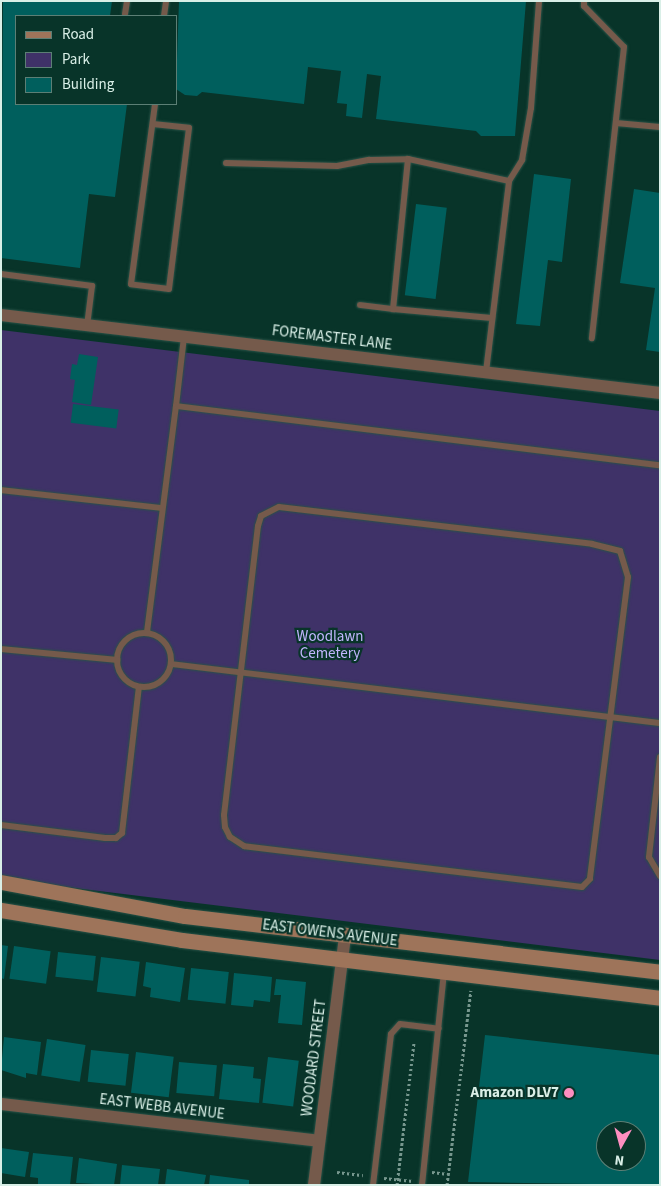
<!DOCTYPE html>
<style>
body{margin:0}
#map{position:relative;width:661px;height:1186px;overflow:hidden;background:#083429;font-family:"Source Sans 3",sans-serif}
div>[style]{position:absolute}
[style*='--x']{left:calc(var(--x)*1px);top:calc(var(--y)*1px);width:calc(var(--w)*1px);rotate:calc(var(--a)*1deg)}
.green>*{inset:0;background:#3f3268}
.building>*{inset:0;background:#005f5d;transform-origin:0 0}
.path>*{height:3px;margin-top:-1.5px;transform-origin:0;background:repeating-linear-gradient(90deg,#77978e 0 2.5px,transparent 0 5px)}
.roads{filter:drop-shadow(0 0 1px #295247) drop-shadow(0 0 1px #295247)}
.lane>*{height:6px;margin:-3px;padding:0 3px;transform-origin:3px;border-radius:3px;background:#755a4b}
.lane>.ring{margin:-3px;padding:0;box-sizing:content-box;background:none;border:6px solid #755a4b;border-radius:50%}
.street>*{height:12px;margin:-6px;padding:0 6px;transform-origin:6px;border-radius:6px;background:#755a4b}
.secondary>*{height:15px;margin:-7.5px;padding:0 7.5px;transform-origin:7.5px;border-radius:7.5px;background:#9e745a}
.dots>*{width:14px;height:14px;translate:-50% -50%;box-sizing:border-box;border:2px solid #083429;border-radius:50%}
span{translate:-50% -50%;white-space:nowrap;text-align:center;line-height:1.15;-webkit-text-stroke:4.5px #083429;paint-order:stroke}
.street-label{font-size:15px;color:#d9efe7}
.park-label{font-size:15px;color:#c2b5fd}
.poi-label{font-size:15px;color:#d9efe7;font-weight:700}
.right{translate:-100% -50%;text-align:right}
.frame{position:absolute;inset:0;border:2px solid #d9efe7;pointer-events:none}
.legend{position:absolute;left:15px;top:15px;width:162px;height:90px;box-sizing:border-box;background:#083429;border:1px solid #5c7f75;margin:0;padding:6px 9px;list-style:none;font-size:15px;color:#d9efe7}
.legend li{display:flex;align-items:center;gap:10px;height:25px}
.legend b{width:25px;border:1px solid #5c7f75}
.north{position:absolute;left:596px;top:1121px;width:50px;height:50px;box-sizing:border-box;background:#083429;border:1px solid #5c7f75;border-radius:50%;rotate:187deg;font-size:14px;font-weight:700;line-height:20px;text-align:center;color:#d9efe7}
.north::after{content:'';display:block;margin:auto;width:18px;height:22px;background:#fd8ec0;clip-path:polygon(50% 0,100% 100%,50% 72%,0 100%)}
</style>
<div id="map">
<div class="green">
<div style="clip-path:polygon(1px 330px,660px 411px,660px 960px,1px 879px)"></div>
</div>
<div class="building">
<div style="clip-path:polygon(3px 1px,112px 1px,110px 16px,16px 16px,16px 104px,127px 104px,115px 197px,89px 194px,80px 268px,1px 258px)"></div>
<div style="clip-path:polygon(179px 1px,526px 1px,515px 136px,481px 136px,476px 131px,376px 119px,381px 76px,367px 74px,362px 118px,346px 116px,347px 104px,337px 103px,341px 71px,308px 67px,304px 104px,202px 92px,197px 96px,185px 95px,176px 89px)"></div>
<div style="clip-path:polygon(534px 174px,571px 179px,562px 262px,548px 260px,540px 326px,516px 324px)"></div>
<div style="clip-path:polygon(634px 189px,660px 193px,660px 352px,646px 350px,655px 288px,620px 283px)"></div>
<div style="left:416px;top:204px;width:31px;height:92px;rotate:7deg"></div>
<div style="clip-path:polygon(79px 354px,98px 357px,91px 405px,72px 402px,75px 380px,70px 379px,72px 364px,77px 365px)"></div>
<div style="left:73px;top:404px;width:46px;height:19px;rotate:7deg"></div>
<div style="clip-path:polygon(1px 945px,8px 946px,4px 979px,1px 978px)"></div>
<div style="left:14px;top:946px;width:37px;height:33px;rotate:8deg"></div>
<div style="left:58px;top:952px;width:38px;height:25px;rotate:6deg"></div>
<div style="left:101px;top:957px;width:39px;height:35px;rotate:7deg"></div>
<div style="clip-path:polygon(146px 962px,185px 968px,180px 1002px,150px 997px,151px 988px,143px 986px)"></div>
<div style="left:191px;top:968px;width:38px;height:32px;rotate:6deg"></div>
<div style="clip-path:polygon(234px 973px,272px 977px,270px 1002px,254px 1000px,253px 1007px,231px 1005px)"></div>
<div style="clip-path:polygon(276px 979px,306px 982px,302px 1025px,278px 1023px,281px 995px,274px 995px)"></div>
<div style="clip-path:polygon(evenodd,485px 1035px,660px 1055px,660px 1185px,468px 1182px,485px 1035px,606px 1131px,636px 1131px,636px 1161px,606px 1161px,606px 1131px)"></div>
<div style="clip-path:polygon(4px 1037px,41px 1042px,37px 1075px,26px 1073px,26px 1078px,1px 1070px)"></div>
<div style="left:47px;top:1039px;width:39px;height:37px;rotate:9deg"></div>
<div style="left:91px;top:1050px;width:38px;height:32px;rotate:6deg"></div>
<div style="left:136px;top:1052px;width:38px;height:41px;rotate:7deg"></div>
<div style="left:268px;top:1057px;width:31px;height:46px;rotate:7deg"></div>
<div style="left:179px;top:1062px;width:38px;height:31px;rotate:5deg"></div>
<div style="clip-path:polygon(223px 1064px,254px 1067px,253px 1078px,261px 1079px,259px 1103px,219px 1099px)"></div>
<div style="clip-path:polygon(1px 1148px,29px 1152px,25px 1177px,1px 1173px)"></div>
<div style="clip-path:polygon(33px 1153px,73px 1157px,70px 1185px,38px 1185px,38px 1178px,30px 1177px)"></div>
<div style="clip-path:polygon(79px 1158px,117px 1164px,114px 1185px,76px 1183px)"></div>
<div style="clip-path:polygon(122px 1165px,160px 1169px,158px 1185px,120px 1185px)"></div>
<div style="clip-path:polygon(167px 1169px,206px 1175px,204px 1185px,165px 1185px)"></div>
<div style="clip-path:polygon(210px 1175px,249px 1180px,249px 1185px,209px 1185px)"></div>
</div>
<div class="path">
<div style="--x:337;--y:1172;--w:26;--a:7"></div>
<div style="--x:432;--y:1172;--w:16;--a:7"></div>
<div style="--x:384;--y:1178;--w:29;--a:6"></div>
<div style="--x:397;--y:1185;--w:143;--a:-83.2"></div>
<div style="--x:447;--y:1185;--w:196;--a:-83"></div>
</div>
<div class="roads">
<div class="lane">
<div style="--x:584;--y:1;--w:5;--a:90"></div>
<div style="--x:584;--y:6;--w:57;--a:45.7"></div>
<div style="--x:624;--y:47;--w:293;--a:96.3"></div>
<div style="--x:125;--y:14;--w:13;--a:-81"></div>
<div style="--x:164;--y:16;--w:15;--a:-82"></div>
<div style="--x:616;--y:123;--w:44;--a:5.2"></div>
<div style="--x:153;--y:124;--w:36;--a:6"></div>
<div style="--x:189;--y:128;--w:162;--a:97.1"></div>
<div style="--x:169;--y:289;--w:38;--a:-173"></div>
<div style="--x:131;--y:284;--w:182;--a:-82.4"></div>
<div style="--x:226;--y:163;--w:111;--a:1.5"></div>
<div style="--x:337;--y:166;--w:33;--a:-11"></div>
<div style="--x:369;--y:160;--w:39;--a:-1"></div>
<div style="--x:509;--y:181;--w:25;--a:-58"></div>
<div style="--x:522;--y:160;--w:53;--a:-80.2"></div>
<div style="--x:531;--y:108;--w:107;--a:-85.7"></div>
<div style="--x:1;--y:274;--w:92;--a:7.5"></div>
<div style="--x:92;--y:286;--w:40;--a:97.1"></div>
<div style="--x:360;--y:305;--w:33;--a:7"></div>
<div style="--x:486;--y:372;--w:192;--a:-83.1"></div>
<div style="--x:509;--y:181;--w:103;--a:-167.7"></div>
<div style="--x:408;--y:159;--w:151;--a:95.7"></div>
<div style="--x:393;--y:309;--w:99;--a:5.2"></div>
<div style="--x:176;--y:406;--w:69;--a:-83.4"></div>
<div style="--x:1;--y:490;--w:162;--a:6.4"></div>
<div style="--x:279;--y:507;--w:315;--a:6.7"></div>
<div style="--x:592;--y:544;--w:29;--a:14"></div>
<div style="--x:620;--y:551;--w:27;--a:73"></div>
<div style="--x:628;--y:577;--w:304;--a:97.2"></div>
<div style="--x:590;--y:879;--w:11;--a:135"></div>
<div style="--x:582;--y:887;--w:340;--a:-173.1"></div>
<div style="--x:244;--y:846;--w:17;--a:-147"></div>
<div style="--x:230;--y:837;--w:11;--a:-117"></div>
<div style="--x:225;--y:827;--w:12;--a:-95"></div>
<div style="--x:224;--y:815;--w:291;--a:-83.3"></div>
<div style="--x:258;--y:526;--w:10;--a:-73"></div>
<div style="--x:261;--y:516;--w:20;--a:-27"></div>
<div style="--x:147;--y:632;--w:228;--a:-82.7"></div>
<div style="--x:176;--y:406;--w:488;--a:7"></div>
<div class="ring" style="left:117px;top:633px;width:48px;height:48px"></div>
<div style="--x:1;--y:649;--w:117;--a:5.4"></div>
<div style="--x:171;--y:664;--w:493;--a:6.9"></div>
<div style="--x:660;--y:757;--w:101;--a:96.3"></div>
<div style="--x:649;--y:857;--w:22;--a:60"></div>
<div style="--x:1;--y:825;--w:105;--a:7.1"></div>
<div style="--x:105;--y:838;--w:11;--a:0"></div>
<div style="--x:116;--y:838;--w:8;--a:-40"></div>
<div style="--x:122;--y:833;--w:147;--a:-83.4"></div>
<div style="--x:373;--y:1185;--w:152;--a:-83.2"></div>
<div style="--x:391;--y:1034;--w:13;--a:-48"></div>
<div style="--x:400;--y:1024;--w:39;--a:7"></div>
<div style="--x:422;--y:1185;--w:213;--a:-84.1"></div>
</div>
<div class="street">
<div style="--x:1;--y:315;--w:664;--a:6.75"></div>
<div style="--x:1;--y:1104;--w:320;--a:6.6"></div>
<div style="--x:314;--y:1185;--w:252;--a:-82.9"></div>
</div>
<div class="secondary">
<div style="--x:1;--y:882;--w:187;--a:10.5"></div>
<div style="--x:185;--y:916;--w:478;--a:6.7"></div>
<div style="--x:1;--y:910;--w:183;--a:9.4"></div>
<div style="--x:182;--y:940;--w:482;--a:6.9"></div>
</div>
</div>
<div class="dots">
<div style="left:569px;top:1093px;background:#fd8ec0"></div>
</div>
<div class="street-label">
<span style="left:332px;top:338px;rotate:7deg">FOREMASTER LANE</span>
<span style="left:330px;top:933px;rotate:7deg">EAST OWENS AVENUE</span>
<span style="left:314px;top:1058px;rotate:-83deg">WOODARD STREET</span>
<span style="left:162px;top:1107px;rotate:7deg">EAST WEBB AVENUE</span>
</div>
<div class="park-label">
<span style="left:330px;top:645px">Woodlawn<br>Cemetery</span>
</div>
<div class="poi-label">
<span class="right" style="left:559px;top:1093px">Amazon DLV7</span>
</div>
<div class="frame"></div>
<ul class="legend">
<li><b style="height:6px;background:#9e745a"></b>Road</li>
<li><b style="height:14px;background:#3f3268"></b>Park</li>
<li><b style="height:14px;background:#005f5d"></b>Building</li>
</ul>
<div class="north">N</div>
</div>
